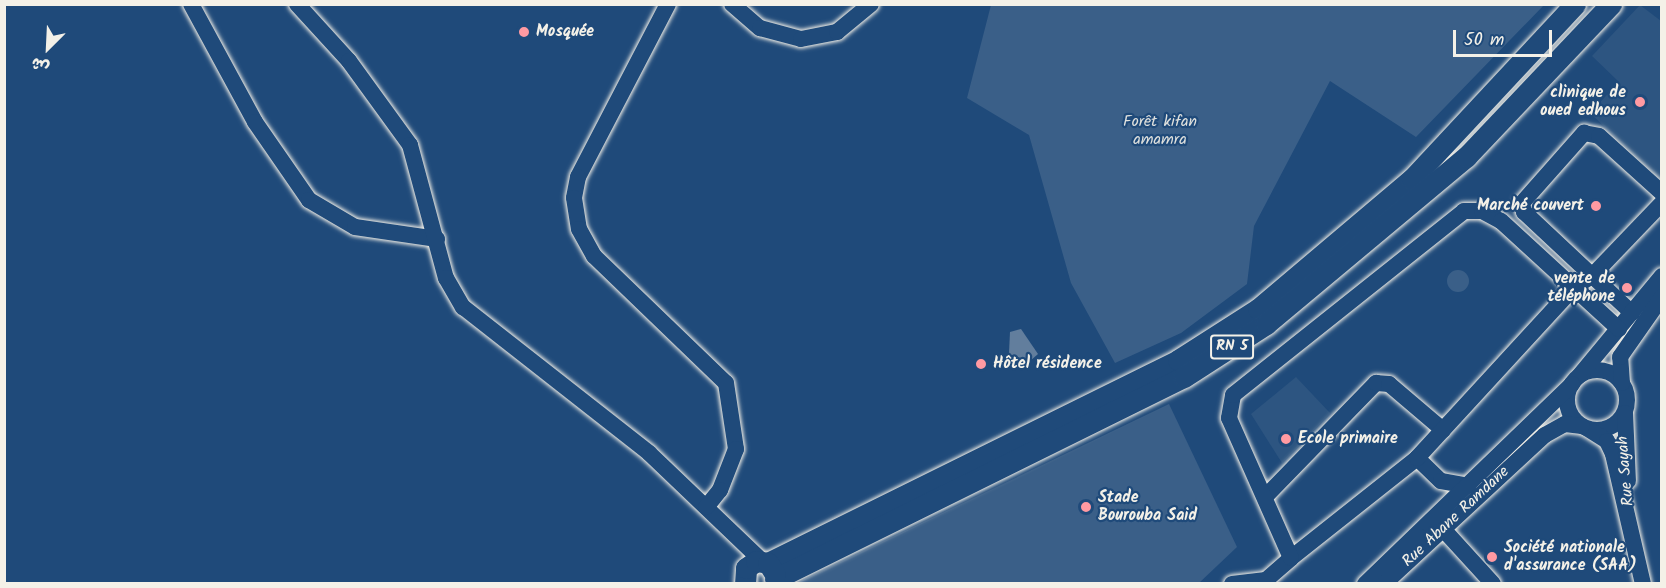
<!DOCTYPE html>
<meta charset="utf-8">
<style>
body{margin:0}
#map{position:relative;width:1666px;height:588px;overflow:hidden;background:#1f4a7a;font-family:Kalam,"Playpen Sans Arabic",sans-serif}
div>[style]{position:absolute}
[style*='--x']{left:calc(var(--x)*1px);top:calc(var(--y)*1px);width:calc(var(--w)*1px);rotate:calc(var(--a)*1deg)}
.built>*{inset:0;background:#2d5581}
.green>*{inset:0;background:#3a5f88}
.round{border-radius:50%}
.water>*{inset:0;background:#627e9d}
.roads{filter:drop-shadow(0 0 2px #f4f1e8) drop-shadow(0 0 2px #f4f1e8)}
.minor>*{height:16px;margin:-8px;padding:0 8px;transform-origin:8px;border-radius:8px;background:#1f4a7a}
.minor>.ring{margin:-8px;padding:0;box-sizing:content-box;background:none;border:16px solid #1f4a7a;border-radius:50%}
.major>*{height:21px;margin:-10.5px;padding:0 10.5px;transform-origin:10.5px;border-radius:10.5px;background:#1f4a7a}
.dots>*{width:16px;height:16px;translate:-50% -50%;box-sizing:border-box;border:3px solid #1f4a7a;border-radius:50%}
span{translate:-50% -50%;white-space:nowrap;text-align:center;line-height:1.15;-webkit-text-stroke:4.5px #1f4a7a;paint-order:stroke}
.shield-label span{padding:2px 4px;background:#1f4a7a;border:2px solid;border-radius:4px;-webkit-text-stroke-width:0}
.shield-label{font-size:15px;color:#f4f1e8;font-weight:700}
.poi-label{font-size:16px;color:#f4f1e8;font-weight:700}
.left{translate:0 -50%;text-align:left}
.right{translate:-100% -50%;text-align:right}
.park-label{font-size:16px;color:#e1e2de}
.street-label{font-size:16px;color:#f4f1e8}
.frame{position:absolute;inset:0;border:6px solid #f4f1e8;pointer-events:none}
.north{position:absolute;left:18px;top:18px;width:60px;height:60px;-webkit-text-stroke:4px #1f4a7a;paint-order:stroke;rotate:204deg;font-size:16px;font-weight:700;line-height:24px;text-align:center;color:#f4f1e8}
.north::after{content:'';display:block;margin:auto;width:21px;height:27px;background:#f4f1e8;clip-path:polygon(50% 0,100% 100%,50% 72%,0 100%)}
.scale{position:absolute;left:1453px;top:30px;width:99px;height:27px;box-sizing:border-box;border:3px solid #f4f1e8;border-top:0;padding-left:8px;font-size:18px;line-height:21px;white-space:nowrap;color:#f4f1e8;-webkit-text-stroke:4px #1f4a7a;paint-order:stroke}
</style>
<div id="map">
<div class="built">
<div style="clip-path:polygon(1640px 5px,1661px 21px,1661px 180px,1590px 113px,1619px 82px,1592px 56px)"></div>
<div style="clip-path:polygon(1296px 377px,1330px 413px,1282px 463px,1251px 414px)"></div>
</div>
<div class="green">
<div style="clip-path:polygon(991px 5px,991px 4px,1544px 5px,1416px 137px,1330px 81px,1254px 226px,1247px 284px,1181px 333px,1115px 363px,1071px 283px,1029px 135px,967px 98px)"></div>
<div class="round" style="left:1447px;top:270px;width:22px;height:22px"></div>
<div style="clip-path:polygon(1169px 404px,1237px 547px,1199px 583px,797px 583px)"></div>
</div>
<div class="water">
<div style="clip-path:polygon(1021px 329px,1038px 354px,1022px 368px,1009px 353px,1010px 332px)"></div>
</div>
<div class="roads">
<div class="minor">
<div style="--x:191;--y:4;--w:134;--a:61.5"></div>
<div style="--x:255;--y:122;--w:95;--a:55.3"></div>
<div style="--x:309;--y:200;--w:53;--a:30.4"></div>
<div style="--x:355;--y:227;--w:83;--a:8.3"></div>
<div style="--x:297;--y:4;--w:77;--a:47.6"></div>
<div style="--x:349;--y:61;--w:104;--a:54"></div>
<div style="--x:410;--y:145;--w:138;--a:74.9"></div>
<div style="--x:446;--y:278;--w:34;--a:60"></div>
<div style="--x:463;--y:307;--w:236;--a:38.1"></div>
<div style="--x:649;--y:453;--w:156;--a:43.7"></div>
<div style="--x:668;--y:4;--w:195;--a:117.5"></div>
<div style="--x:578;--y:177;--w:21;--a:101"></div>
<div style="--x:574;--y:198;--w:31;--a:81"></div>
<div style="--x:579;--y:229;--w:31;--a:61"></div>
<div style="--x:594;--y:256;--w:183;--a:43.9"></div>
<div style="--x:726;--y:383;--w:67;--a:81.4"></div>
<div style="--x:736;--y:449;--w:44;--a:111.3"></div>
<div style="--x:720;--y:490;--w:22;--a:129"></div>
<div style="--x:732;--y:4;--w:37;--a:41"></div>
<div style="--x:760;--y:28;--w:42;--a:15"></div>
<div style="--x:801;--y:39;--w:37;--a:-11"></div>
<div style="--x:837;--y:32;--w:44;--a:-39.5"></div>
<div style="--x:1632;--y:313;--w:148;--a:-136.9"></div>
<div style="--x:1524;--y:212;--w:9;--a:-103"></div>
<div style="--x:1522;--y:203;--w:94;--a:-48.5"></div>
<div style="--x:1584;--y:133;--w:15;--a:11"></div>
<div style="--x:1599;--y:136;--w:85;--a:42.1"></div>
<div class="ring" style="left:1567px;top:370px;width:44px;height:44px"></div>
<div style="--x:1579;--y:376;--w:130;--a:-50.3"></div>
<div style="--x:1622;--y:383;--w:26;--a:-94"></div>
<div style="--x:1620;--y:357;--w:73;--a:-55"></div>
<div style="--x:1625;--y:413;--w:68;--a:87.5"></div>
<div style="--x:1588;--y:429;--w:22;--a:32"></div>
<div style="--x:1607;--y:441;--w:14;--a:65"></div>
<div style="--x:1613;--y:454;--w:133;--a:77"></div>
<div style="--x:1417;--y:458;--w:33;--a:44"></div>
<div style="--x:1441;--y:481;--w:28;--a:10"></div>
<div style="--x:1266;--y:496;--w:158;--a:-45.8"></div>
<div style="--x:1376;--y:383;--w:13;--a:4"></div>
<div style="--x:1389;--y:384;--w:71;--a:40.4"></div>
<div style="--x:1443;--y:529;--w:74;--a:47.7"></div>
<div style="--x:1291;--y:558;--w:161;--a:-38.4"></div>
<div style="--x:1417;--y:458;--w:232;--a:-47.4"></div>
<div style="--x:1574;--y:287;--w:21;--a:-31"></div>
<div style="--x:1592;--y:276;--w:101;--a:-46.2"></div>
<div style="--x:1232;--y:584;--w:34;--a:-7"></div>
<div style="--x:1266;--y:580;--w:33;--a:-41"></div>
<div style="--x:1291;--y:558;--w:153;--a:-113.9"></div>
<div style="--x:1229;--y:418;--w:23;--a:-80"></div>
<div style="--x:1233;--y:395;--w:295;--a:-38.5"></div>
<div style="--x:1464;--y:211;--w:18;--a:0"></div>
<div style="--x:1482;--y:211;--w:21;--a:28"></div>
<div style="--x:1501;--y:221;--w:160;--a:42.5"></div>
<div style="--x:1365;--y:584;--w:288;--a:-44"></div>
<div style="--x:1384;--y:584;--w:219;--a:-42.8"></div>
<div style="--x:1545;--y:435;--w:23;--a:-29"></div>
<div style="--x:1565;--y:424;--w:17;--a:7"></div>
</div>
<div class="major">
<div style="--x:768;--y:563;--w:458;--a:-26.3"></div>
<div style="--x:1178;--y:360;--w:95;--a:-32.5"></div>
<div style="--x:1258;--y:309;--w:202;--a:-40.2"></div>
<div style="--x:1412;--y:179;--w:239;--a:-47"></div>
<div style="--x:775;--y:579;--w:456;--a:-26.3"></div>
<div style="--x:1184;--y:377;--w:98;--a:-32.9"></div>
<div style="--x:1266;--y:324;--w:261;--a:-39.9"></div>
<div style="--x:1466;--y:157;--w:211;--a:-46.5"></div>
<div style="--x:745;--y:584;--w:16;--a:-86"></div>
<div style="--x:746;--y:568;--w:12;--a:-35"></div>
<div style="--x:756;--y:561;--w:12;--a:9"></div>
<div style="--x:768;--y:563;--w:13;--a:58"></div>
</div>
</div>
<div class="dots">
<div style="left:524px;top:32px;background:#ff9aa2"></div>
<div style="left:1640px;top:102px;background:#ff9aa2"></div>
<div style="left:1596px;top:206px;background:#ff9aa2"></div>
<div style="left:1627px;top:288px;background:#ff9aa2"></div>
<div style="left:981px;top:364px;background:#ff9aa2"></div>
<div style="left:1286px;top:439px;background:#ff9aa2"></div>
<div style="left:1086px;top:507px;background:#ff9aa2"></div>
<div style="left:1492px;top:557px;background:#ff9aa2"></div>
</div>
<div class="shield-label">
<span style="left:1232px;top:347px">RN 5</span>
</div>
<div class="poi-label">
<span class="left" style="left:536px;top:32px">Mosquée</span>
<span class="right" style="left:1626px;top:102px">clinique de<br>oued edhous</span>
<span class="right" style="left:1584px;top:206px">Marché couvert</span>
<span class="right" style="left:1615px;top:288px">vente de<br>téléphone</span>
<span class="left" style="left:993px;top:364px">Hôtel résidence</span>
<span class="left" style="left:1298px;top:439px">Ecole primaire</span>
<span class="left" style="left:1098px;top:507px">Stade<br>Bourouba Said</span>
<span class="left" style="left:1504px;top:557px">Société nationale<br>d'assurance (SAA)</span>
</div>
<div class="park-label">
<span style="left:1160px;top:131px">Forêt kifan<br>amamra</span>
</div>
<div class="street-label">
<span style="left:1626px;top:471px;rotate:-95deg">Rue Sayah</span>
<span style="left:1456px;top:517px;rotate:-43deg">Rue Abane Ramdane</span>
</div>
<div class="frame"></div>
<div class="north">ش</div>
<div class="scale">50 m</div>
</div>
